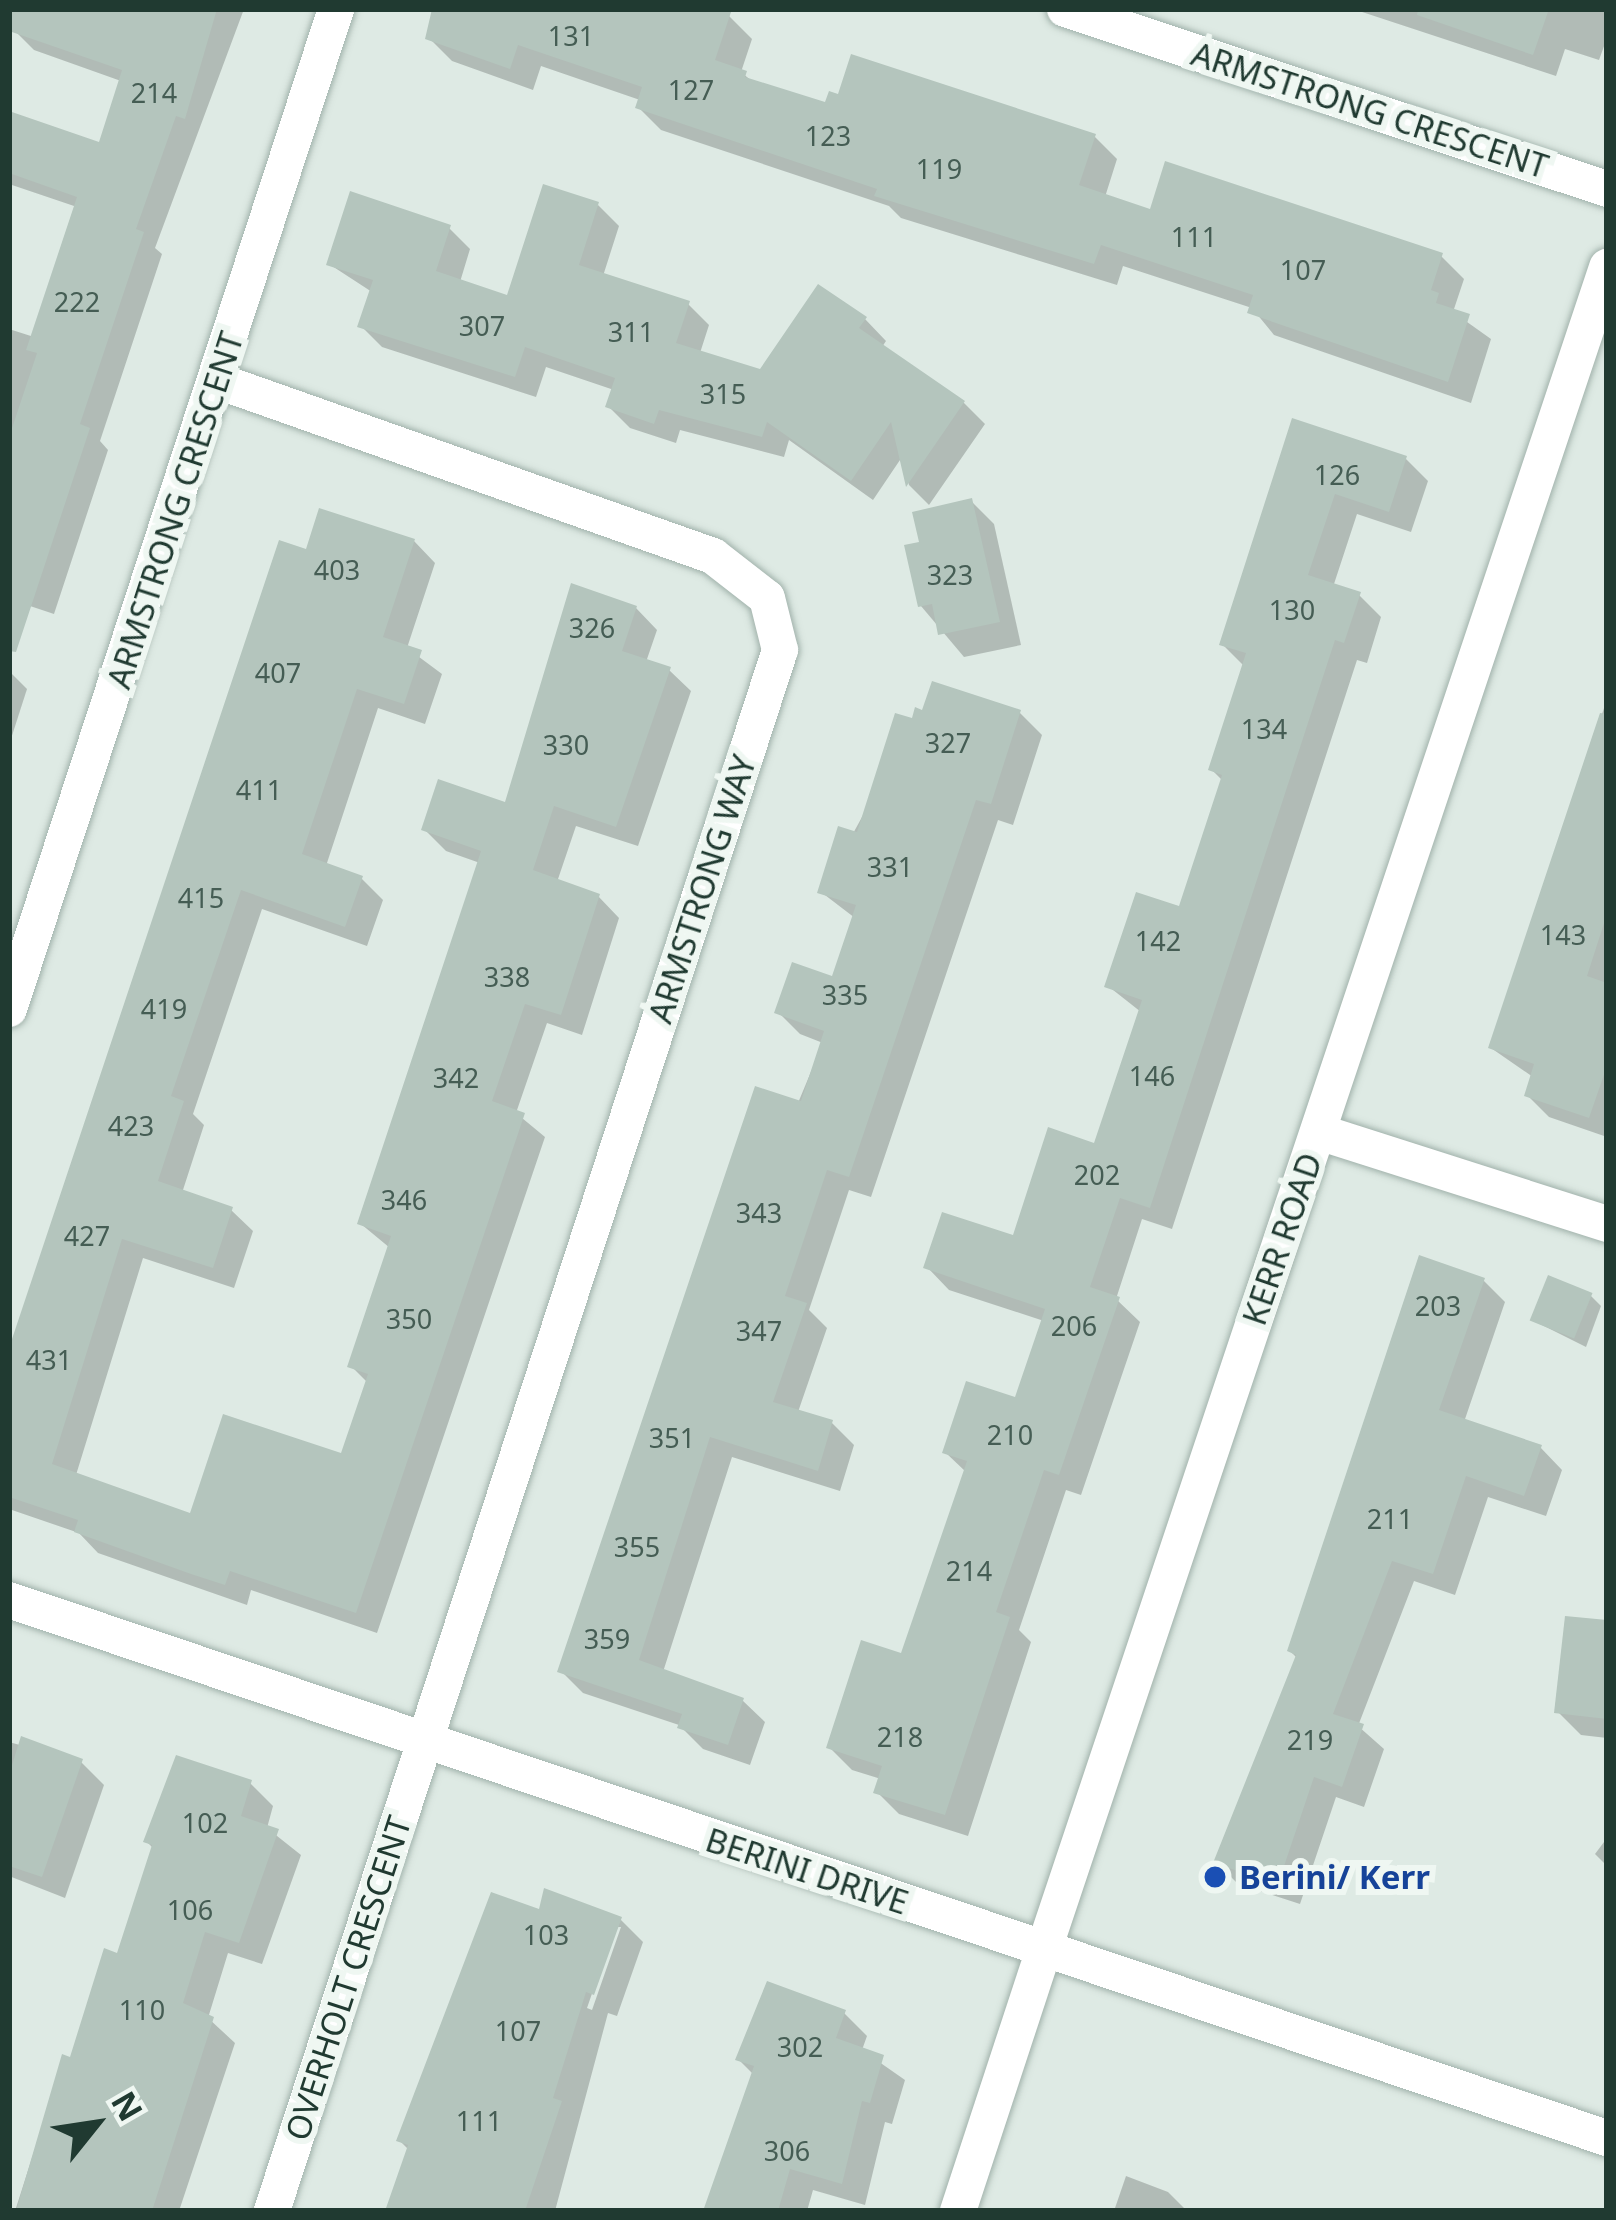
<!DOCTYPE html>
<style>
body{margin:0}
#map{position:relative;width:1616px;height:2220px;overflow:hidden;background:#deeae4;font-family:"Noto Sans",sans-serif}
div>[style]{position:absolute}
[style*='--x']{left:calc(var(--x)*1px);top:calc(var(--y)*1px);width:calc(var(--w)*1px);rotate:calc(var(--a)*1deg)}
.shadow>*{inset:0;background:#0003}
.building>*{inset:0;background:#b4c5bd;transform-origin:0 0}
.roads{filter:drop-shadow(0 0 3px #a1b2ab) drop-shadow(0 0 3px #a1b2ab)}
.minor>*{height:36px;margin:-18px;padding:0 18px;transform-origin:18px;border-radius:18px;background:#fff}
.tertiary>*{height:36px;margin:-18px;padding:0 18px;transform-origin:18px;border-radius:18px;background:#fff}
.dots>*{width:33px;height:33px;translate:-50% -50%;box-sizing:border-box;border:6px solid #eff7f2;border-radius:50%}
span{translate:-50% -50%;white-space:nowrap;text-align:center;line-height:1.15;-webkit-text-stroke:12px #eff7f2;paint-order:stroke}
.number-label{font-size:27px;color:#455d54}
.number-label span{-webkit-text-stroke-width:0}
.street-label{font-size:33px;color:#203a31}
.transit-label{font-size:33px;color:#164399;font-weight:700}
.left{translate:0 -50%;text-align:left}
.frame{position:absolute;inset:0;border:12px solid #203a31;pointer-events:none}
.north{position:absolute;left:36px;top:2064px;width:120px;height:120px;-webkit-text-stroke:9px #eff7f2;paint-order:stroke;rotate:60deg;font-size:33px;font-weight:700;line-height:48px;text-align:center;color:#203a31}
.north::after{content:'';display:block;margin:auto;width:42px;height:54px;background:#203a31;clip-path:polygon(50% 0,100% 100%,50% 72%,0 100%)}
</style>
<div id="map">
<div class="shadow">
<div style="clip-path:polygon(21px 9px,244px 9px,155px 248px,162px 254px,100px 441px,108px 450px,54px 614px,9px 599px,9px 329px,34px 337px,77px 207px,9px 184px,9px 114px,101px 146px,121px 81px,34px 50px,14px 30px)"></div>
<div style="clip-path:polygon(439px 9px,707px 9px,729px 16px,752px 39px,741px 72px,754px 83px,827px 106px,1094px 136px,1117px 159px,1105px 197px,1152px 213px,1441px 256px,1464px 279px,1453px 312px,1491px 339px,1471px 403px,1274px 335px,1252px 308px,1123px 266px,1117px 285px,901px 218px,889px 206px,661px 130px,638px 107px,640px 100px,541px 66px,533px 90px,452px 61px,429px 38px)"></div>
<div style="clip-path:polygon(1353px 9px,1607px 9px,1607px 38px,1599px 60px,1565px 49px,1556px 76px)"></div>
<div style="clip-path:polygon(598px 205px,619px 226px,603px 276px,688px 304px,709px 325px,700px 353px,762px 373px,865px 319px,886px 341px,882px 347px,964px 403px,985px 424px,929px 505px,909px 485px,902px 457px,873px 500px,789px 440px,784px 457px,680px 430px,676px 443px,630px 428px,608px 406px,614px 390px,546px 367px,536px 397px,382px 347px,361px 326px,372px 292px,329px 264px,449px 228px,470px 249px,460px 282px,509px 299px)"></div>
<div style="clip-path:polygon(1294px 422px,1406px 459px,1428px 481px,1411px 532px,1357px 514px,1333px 587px,1359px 595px,1381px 617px,1367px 663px,1357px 660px,1172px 1229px,1142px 1219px,1116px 1299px,1140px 1322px,1081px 1495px,1066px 1490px,1019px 1630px,1031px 1642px,968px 1836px,899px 1814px,877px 1792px,881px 1779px,852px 1770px,830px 1748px,903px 1656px,966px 1472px,946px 1453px,1017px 1400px,1044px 1321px,949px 1290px,927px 1267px,1015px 1238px,1096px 1146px,1141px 1012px,1108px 986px,1181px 910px,1223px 781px,1211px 769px,1245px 667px,1222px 644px)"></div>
<div style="clip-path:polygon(971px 501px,994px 524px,1021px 645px,964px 657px,921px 606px,923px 544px)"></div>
<div style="clip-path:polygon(414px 541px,435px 563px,407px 648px,442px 674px,425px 724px,378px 708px,326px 866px,362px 879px,383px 900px,367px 946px,262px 909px,193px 1114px,204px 1125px,182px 1193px,231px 1210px,253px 1231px,234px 1288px,143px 1258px,76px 1475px,192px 1516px,342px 1457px,368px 1383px,351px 1366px,390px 1248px,361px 1224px,480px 863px,446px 851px,425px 830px,507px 805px,636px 608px,657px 630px,646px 662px,669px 670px,691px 691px,638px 846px,576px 826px,557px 882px,598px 896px,619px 918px,582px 1035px,547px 1023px,516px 1113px,545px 1137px,377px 1633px,251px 1590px,247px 1605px,98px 1553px,79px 1533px,9px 1509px,9px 1359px,308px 552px)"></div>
<div style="clip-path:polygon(9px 671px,27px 689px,9px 745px)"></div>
<div style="clip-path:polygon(1607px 699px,1607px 1137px,1549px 1117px,1527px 1095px,1533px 1077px,1491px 1048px)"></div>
<div style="clip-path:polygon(1020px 713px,1042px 735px,1013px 825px,998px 820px,871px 1197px,849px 1190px,809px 1310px,827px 1328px,798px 1412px,832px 1423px,854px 1445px,840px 1491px,732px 1457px,663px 1672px,742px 1700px,765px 1722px,750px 1765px,703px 1749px,679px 1725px,583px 1693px,561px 1671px,823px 1043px,800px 1034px,778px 1012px,833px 980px,855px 918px,821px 892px,914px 722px)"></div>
<div style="clip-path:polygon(1483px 1280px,1505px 1302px,1464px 1422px,1540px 1447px,1562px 1470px,1546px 1516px,1488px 1497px,1455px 1595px,1414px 1581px,1358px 1726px,1384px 1749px,1364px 1807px,1336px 1797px,1300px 1904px,1238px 1884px,1216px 1862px,1298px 1659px,1290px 1651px)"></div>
<div style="clip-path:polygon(1590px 1295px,1601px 1306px,1586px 1347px,1534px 1321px)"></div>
<div style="clip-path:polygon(1607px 1623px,1607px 1738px,1581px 1735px,1558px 1712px)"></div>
<div style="clip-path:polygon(9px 1742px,81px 1762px,104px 1785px,65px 1898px,9px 1876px)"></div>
<div style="clip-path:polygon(250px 1783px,273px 1806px,267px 1828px,301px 1855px,262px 1964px,228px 1953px,208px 2018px,235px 2043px,179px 2211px,15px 2211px,64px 2058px,72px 2061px,118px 1957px,154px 1849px,146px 1841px)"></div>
<div style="clip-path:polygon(1607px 1838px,1607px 1866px,1595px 1854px)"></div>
<div style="clip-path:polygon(evenodd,541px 1913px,620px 1919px,643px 1942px,617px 2016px,608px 2013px,555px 2211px,389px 2211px,410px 2151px,399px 2140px,541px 1913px,615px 1927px,621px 1927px,592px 2010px,587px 2008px,615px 1927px)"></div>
<div style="clip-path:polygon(844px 2013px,867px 2036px,862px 2050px,905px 2080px,892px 2124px,885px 2122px,865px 2205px,813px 2190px,807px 2211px,709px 2211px,754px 2075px,738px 2059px)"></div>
<div style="clip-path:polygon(1126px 2176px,1168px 2192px,1187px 2211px,1114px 2211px)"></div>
</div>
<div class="building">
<div style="clip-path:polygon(9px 9px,217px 9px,185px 119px,176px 116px,136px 229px,144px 232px,80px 424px,90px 428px,16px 652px,9px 651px,9px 437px,37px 353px,26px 350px,77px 197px,9px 173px,9px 111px,99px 142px,122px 70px,9px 31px)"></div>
<div style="clip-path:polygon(432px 9px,732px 9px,715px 60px,747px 71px,745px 77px,825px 102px,829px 91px,838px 94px,851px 54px,1096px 134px,1079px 185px,1150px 209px,1165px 161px,1443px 253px,1431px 290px,1439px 293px,1436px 303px,1470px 314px,1448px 382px,1247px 313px,1253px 295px,1101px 245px,1094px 264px,874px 196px,877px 189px,635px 108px,642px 87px,518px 45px,510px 69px,425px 39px)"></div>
<div style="clip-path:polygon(1418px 9px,1549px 9px,1533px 55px,1417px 15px)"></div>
<div style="clip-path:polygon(543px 184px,599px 202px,579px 265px,690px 301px,676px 343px,760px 369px,818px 284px,867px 317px,859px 328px,965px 401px,906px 487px,891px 422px,851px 481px,767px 422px,762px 437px,659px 410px,654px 424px,605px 407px,615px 378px,525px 347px,515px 377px,357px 327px,373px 280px,326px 265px,350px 191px,451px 225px,436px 271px,507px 295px)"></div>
<div style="clip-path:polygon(1292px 418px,1407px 456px,1389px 512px,1335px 494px,1308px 575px,1361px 592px,1344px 643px,1335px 640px,1150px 1208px,1120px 1198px,1090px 1287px,1120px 1297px,1059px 1475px,1044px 1470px,996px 1612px,1010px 1617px,945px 1815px,873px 1793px,882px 1766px,826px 1748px,861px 1640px,901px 1653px,967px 1461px,942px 1453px,966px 1381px,1015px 1397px,1045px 1309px,923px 1268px,942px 1212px,1013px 1235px,1048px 1127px,1094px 1143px,1142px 1000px,1104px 987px,1136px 892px,1179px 906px,1222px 775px,1208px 770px,1246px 653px,1219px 645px)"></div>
<div style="clip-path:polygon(972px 498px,1000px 622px,938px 635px,932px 604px,918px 607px,904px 545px,919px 542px,912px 512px)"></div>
<div style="clip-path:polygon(319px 508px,415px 539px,383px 637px,422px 650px,404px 704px,357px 689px,302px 854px,363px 876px,345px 927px,241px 890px,171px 1096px,184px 1101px,158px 1181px,233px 1207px,213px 1268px,122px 1239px,52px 1464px,190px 1513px,223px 1414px,341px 1453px,368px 1374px,347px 1367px,391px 1236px,357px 1224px,481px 851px,421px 830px,438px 779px,505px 802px,571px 583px,637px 606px,622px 651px,671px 667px,616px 827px,554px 806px,533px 870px,600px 894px,561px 1015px,525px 1004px,492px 1101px,525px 1113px,356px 1613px,230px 1571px,225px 1585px,191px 1574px,74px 1532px,78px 1520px,9px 1497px,9px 1348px,279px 540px,306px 549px)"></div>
<div style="clip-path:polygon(932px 681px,1021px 710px,991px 804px,976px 800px,849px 1177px,827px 1170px,785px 1296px,807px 1303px,773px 1402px,833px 1420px,818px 1471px,710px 1437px,639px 1660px,744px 1698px,728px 1745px,677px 1728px,682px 1714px,557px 1672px,755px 1086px,801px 1101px,824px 1031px,774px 1013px,792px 962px,832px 976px,856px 905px,817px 893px,838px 826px,857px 832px,895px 713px,912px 718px,915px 707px,922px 710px)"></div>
<div style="clip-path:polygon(1600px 713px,1607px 714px,1607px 914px,1587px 976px,1607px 983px,1607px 1066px,1589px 1118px,1524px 1096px,1534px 1064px,1488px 1048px)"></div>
<div style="clip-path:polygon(1419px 1255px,1485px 1278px,1439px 1410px,1542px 1445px,1524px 1496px,1466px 1476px,1433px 1574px,1392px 1561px,1333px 1714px,1364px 1724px,1342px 1787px,1314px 1777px,1278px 1884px,1213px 1863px,1296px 1655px,1287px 1651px)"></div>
<div style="left:1548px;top:1275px;width:48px;height:49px;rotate:22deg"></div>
<div style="clip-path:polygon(1565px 1616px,1607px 1620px,1607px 1719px,1554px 1713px)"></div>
<div style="clip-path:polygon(21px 1736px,83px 1759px,42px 1877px,9px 1866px,9px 1775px)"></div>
<div style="clip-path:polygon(176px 1755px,252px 1780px,241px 1816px,279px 1829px,239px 1943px,205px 1932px,183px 2003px,214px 2017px,152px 2211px,16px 2211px,62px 2054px,70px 2057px,104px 1948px,117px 1953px,152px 1845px,143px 1842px)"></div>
<div style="clip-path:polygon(544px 1888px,622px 1917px,594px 1995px,586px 1992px,553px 2098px,562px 2101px,525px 2211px,385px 2211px,408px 2145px,396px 2141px,491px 1892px,539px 1909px)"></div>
<div style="clip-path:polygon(767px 1981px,846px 2010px,836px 2038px,884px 2055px,870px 2103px,862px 2101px,842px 2184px,790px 2169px,778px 2211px,703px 2211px,754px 2066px,735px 2060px)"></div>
</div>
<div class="roads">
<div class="minor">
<div style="--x:1065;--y:9;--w:571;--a:18.37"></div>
<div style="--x:218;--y:381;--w:525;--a:19.47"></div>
<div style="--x:713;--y:556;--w:68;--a:37.9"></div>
<div style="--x:767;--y:598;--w:54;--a:76"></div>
<div style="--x:780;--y:650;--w:1642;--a:108.03"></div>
<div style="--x:9;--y:1009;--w:1052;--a:-71.89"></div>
<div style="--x:1319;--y:1132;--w:302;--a:17.7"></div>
<div style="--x:1044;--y:1949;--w:1774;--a:-71.49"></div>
</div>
<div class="tertiary">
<div style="--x:9;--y:1600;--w:1686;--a:18.61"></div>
<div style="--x:958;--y:2211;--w:276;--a:-71.8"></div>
</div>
</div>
<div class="dots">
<div style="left:1215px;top:1877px;background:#1a4fb4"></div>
</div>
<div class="number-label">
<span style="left:571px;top:36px">131</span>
<span style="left:691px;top:90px">127</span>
<span style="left:154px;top:93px">214</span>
<span style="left:828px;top:136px">123</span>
<span style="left:939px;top:169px">119</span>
<span style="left:1194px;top:237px">111</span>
<span style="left:1303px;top:270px">107</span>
<span style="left:77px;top:302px">222</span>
<span style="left:482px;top:326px">307</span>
<span style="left:631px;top:332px">311</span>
<span style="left:723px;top:394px">315</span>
<span style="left:1337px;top:475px">126</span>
<span style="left:337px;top:570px">403</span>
<span style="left:950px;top:575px">323</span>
<span style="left:1292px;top:610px">130</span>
<span style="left:592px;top:628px">326</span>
<span style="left:278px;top:673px">407</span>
<span style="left:1264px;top:729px">134</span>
<span style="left:948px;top:743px">327</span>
<span style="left:566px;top:745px">330</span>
<span style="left:259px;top:790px">411</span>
<span style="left:890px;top:867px">331</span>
<span style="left:201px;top:898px">415</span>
<span style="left:1563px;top:935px">143</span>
<span style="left:1158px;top:941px">142</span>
<span style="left:507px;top:977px">338</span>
<span style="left:845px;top:995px">335</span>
<span style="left:164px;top:1009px">419</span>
<span style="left:1152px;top:1076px">146</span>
<span style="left:456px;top:1078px">342</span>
<span style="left:131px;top:1126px">423</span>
<span style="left:1097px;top:1175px">202</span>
<span style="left:404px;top:1200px">346</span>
<span style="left:759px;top:1213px">343</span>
<span style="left:87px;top:1236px">427</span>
<span style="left:1438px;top:1306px">203</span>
<span style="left:409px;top:1319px">350</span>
<span style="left:1074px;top:1326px">206</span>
<span style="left:759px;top:1331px">347</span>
<span style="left:49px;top:1360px">431</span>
<span style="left:1010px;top:1435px">210</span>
<span style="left:672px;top:1438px">351</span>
<span style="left:1390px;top:1519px">211</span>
<span style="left:637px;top:1547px">355</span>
<span style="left:969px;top:1571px">214</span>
<span style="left:607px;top:1639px">359</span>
<span style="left:900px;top:1737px">218</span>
<span style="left:1310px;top:1740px">219</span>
<span style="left:205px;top:1823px">102</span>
<span style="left:190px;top:1910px">106</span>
<span style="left:546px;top:1935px">103</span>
<span style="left:142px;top:2010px">110</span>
<span style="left:518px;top:2031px">107</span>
<span style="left:800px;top:2047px">302</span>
<span style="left:479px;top:2121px">111</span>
<span style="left:787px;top:2151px">306</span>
</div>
<div class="street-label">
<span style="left:1370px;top:110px;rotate:18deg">ARMSTRONG CRESCENT</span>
<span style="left:175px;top:510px;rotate:-72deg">ARMSTRONG CRESCENT</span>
<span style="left:702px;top:889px;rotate:-72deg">ARMSTRONG WAY</span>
<span style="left:1282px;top:1239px;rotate:-71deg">KERR ROAD</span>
<span style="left:807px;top:1871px;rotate:18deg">BERINI DRIVE</span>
<span style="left:348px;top:1978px;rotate:-72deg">OVERHOLT CRESCENT</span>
</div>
<div class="transit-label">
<span class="left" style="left:1239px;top:1877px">Berini/ Kerr</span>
</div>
<div class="frame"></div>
<div class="north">N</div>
</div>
